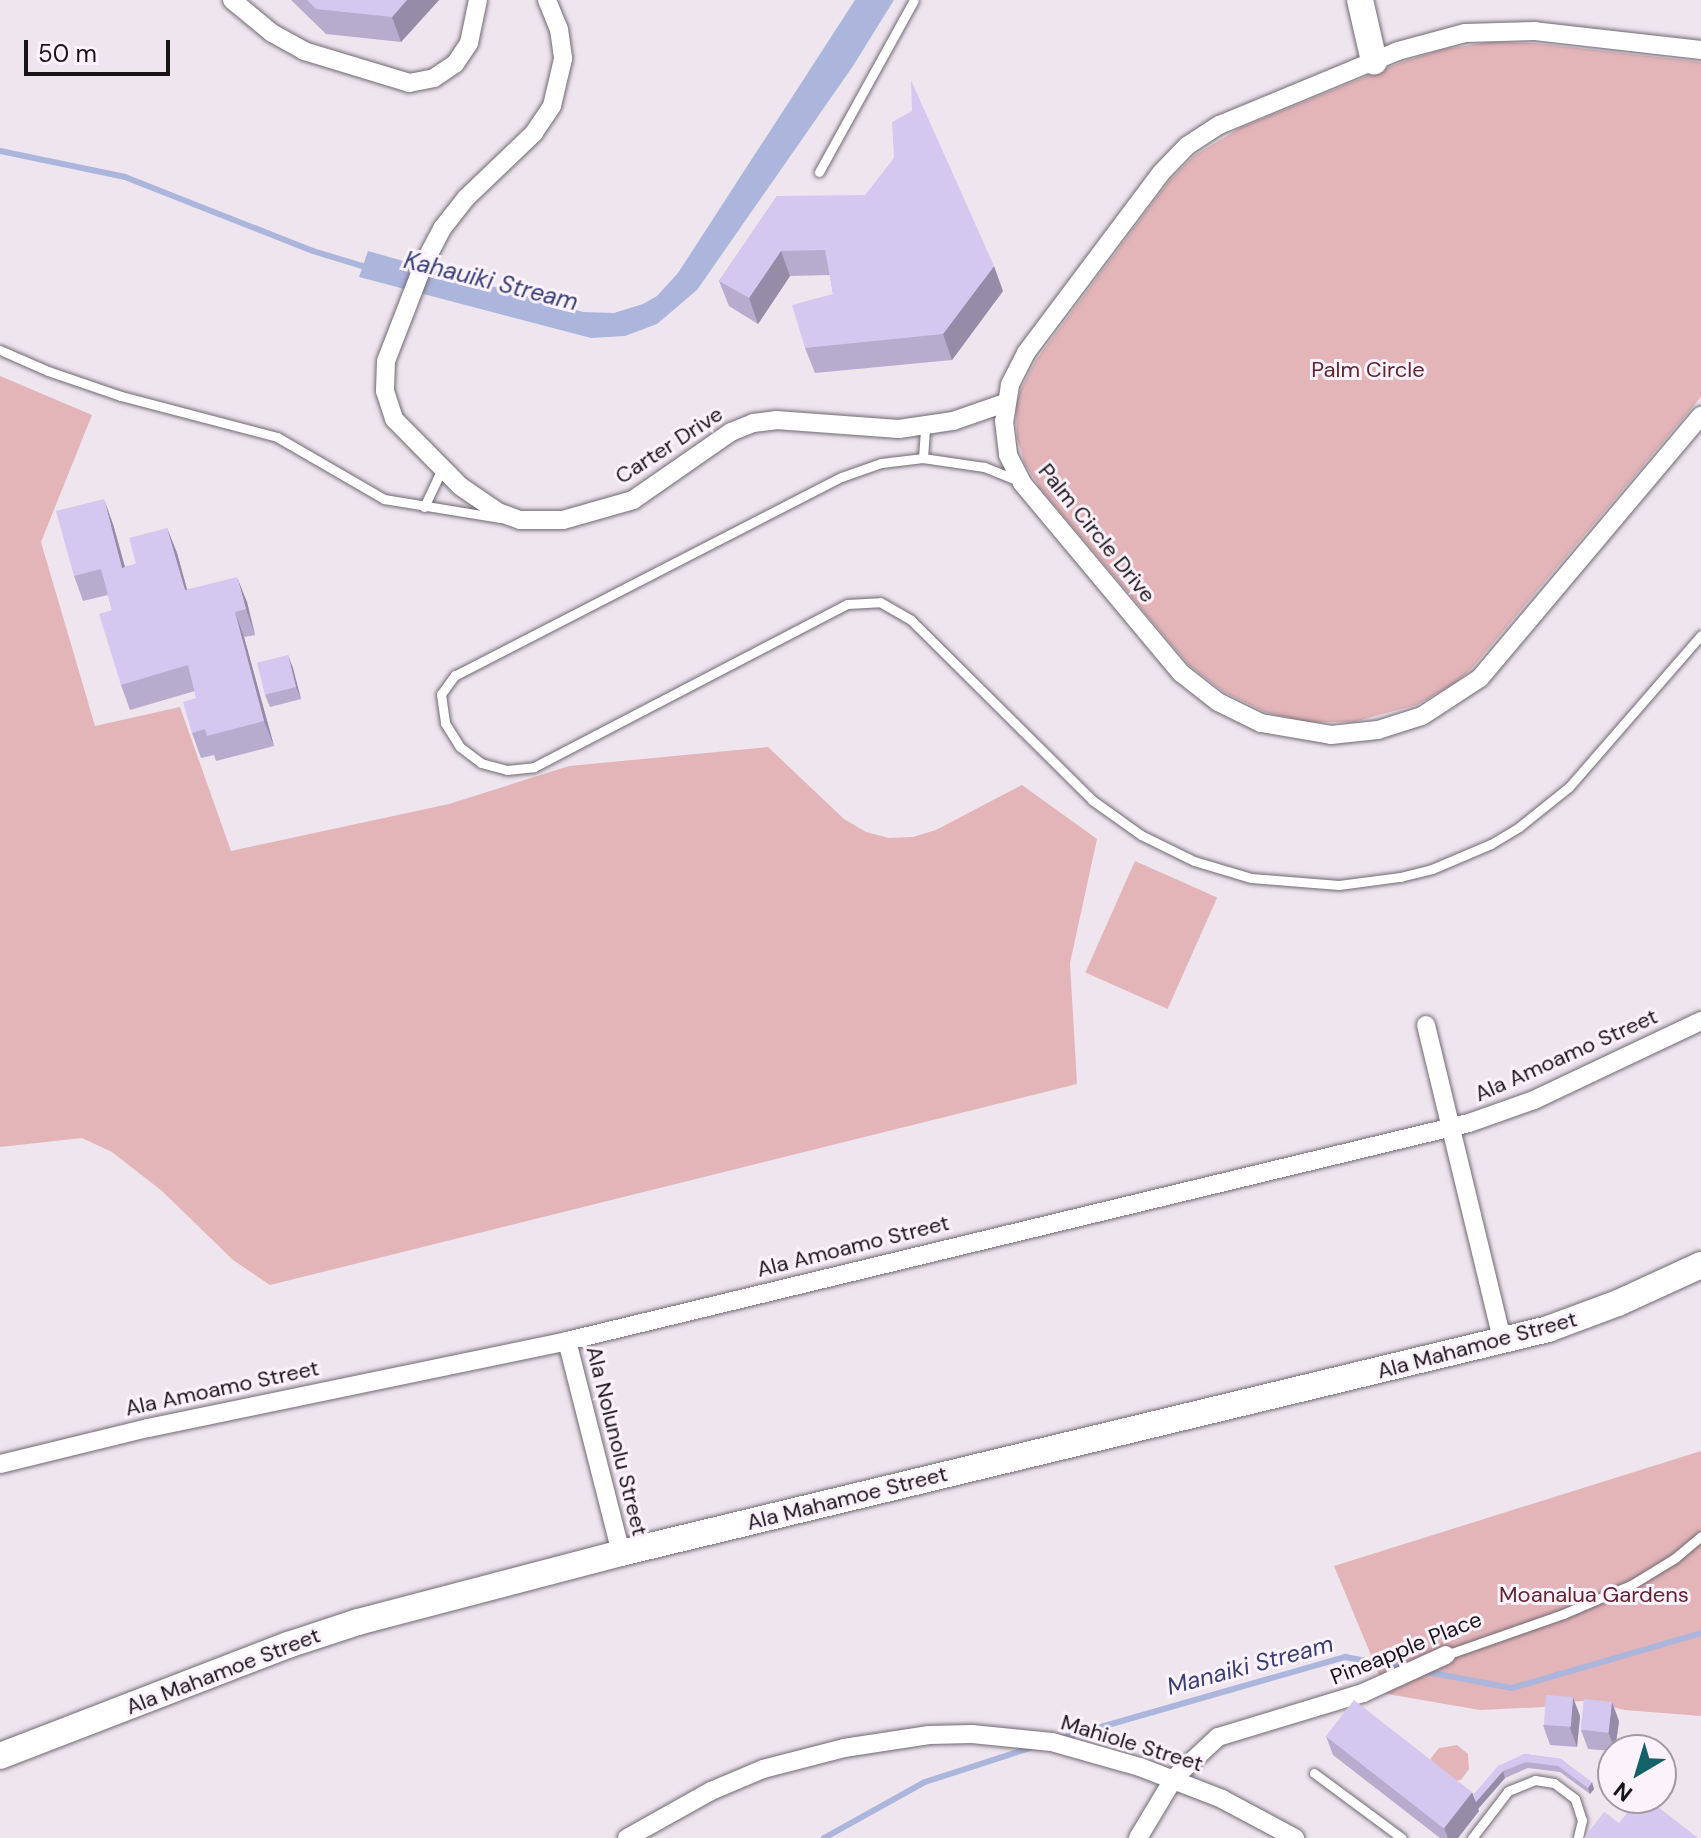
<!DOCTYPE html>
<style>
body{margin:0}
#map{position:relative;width:1701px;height:1838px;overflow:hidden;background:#eee5ef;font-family:"DM Sans",sans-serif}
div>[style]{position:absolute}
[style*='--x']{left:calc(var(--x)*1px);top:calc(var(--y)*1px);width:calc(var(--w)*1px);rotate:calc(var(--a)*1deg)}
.green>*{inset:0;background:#e3b5b9;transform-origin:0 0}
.water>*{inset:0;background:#acb5dc}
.stream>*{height:6px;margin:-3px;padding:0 3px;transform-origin:3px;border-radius:3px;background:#acb5dc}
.roads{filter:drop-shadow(0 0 2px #706871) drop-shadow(0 0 2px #706871)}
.lane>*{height:9px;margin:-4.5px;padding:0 4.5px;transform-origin:4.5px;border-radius:4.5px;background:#fff}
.street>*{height:18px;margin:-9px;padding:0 9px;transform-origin:9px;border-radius:9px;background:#fff}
.secondary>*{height:26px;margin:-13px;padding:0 13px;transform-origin:13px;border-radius:13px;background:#fff}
.wall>*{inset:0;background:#b7acce}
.shaded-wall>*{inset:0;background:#958ca8}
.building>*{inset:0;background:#d5c8f0;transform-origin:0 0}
span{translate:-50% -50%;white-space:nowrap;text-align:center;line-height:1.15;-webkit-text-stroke:6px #fcf2fc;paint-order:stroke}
.park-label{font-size:22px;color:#60242e}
.street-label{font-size:22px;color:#181518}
.water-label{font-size:24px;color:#384073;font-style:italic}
.north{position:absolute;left:1597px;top:1734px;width:80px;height:80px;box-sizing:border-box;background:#fcf2fc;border:2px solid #a19aa1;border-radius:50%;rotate:218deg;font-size:22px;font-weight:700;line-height:32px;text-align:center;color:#181518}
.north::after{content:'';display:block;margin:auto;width:28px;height:36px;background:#126268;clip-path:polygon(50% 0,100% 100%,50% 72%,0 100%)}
.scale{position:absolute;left:24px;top:40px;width:146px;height:36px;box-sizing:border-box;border:4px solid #181518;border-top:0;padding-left:10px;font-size:24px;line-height:28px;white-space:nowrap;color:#181518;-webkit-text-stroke:6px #fcf2fc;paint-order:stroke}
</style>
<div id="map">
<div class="green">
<div style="clip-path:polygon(1489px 42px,1534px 43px,1701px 62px,1701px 397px,1471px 669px,1455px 683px,1417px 705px,1353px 722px,1308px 722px,1265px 712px,1224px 692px,1189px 665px,1040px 488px,1025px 464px,1017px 438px,1016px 406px,1021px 389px,1036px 360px,1170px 180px,1195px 155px,1240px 128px,1402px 62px,1445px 49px)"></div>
<div style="clip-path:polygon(0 376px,92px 415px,41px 542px,95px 726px,180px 707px,231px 851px,449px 804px,569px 766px,768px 747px,844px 819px,866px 832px,889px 838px,913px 837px,936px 830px,1022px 785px,1097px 839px,1070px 963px,1077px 1084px,270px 1285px,233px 1260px,162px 1191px,112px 1152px,82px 1138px,0 1147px)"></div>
<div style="left:1135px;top:861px;width:90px;height:122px;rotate:24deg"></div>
<div style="clip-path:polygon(1701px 1451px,1701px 1716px,1625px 1710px,1587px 1701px,1552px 1702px,1544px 1707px,1480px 1710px,1387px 1694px,1334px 1566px)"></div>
<div style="clip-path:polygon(1457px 1745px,1468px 1754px,1469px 1769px,1461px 1780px,1452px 1781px,1430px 1764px,1431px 1758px,1439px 1748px)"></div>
</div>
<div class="water">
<div style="clip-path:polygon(855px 0,894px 0,853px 66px,697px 290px,657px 324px,625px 336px,591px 338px,359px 277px,368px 251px,583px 312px,614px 313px,643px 304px,657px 296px,678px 273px)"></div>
</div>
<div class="stream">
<div style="--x:0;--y:151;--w:128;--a:11.7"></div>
<div style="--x:125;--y:177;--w:202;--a:21.5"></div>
<div style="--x:313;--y:251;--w:59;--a:16.9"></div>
<div style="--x:1422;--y:1671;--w:92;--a:10.7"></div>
<div style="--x:1512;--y:1688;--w:197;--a:-16.2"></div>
<div style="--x:1059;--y:1739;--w:298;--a:-16"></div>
<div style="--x:1345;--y:1657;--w:59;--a:10.7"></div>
<div style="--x:824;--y:1838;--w:115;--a:-29"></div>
<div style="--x:925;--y:1782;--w:114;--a:-18"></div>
</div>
<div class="roads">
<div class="lane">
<div style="--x:819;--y:172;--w:196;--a:-61.1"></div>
<div style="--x:0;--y:350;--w:52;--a:23.6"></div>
<div style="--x:48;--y:371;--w:77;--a:18.9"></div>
<div style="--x:121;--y:396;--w:161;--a:14.7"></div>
<div style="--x:277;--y:437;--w:124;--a:30.1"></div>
<div style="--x:384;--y:499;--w:118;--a:9.3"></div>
<div style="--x:923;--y:458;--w:32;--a:-86"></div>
<div style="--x:1019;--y:481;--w:38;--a:-158"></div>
<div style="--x:984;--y:467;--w:62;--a:-171.6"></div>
<div style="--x:923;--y:458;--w:42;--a:173.2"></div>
<div style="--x:881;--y:463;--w:42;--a:160.7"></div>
<div style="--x:841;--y:477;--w:434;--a:152.8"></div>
<div style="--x:455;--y:675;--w:24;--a:126"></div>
<div style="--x:441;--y:694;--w:29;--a:82"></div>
<div style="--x:445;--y:723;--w:28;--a:58"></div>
<div style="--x:460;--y:747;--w:26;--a:37"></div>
<div style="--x:481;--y:763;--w:27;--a:15"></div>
<div style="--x:507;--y:770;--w:27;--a:-6"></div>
<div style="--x:534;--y:767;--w:353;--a:-27.5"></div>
<div style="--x:847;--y:604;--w:33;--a:-3"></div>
<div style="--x:880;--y:602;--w:36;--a:30"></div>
<div style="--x:911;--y:620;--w:255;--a:44.8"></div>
<div style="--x:1092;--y:800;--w:60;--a:35.5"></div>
<div style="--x:1141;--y:835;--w:59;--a:26.1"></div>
<div style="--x:1194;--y:861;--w:59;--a:16.6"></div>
<div style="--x:1251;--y:878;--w:88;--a:4.5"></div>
<div style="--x:1339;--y:885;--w:62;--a:-7.5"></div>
<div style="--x:1400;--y:877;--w:33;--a:-14"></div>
<div style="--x:1432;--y:869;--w:64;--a:-23"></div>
<div style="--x:1491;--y:844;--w:33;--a:-31"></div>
<div style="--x:1519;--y:827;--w:64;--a:-38.7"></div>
<div style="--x:1569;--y:787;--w:201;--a:-49"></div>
<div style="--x:424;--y:507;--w:42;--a:-64.7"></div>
<div style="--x:1446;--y:1655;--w:124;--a:-19.3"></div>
<div style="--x:1563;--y:1614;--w:74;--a:-23.1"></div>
<div style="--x:1631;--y:1585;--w:52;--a:-31.5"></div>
<div style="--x:1675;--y:1558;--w:34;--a:-40"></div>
<div style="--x:1314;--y:1773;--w:109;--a:36.5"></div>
<div style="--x:1472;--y:1838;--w:59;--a:-52.5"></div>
<div style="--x:1508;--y:1791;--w:29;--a:-22"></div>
<div style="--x:1535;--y:1780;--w:19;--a:9"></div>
<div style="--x:1554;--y:1783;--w:26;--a:37"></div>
<div style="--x:1575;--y:1799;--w:22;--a:72"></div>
<div style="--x:1582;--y:1820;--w:18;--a:103"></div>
</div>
<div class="street">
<div style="--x:232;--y:0;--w:52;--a:39.5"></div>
<div style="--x:272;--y:33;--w:37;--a:29"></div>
<div style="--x:304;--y:51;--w:110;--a:16.9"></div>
<div style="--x:409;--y:83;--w:25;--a:-11"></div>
<div style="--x:434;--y:78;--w:25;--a:-34"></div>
<div style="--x:455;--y:64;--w:25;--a:-56"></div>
<div style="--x:469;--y:43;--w:44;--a:-78.2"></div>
<div style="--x:547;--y:0;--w:31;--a:68"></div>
<div style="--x:559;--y:29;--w:30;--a:82"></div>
<div style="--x:563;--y:59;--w:48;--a:103.2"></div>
<div style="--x:552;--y:106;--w:32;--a:124"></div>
<div style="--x:534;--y:133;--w:94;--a:136.3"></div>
<div style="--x:466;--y:198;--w:37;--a:128"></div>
<div style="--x:443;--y:227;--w:41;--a:117.8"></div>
<div style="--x:424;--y:263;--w:105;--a:111.2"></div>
<div style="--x:386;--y:361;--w:30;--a:92"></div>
<div style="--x:385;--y:391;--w:29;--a:72"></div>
<div style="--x:394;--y:419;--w:94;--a:45.4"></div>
<div style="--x:460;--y:486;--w:46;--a:34.4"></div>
<div style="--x:498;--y:512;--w:23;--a:20"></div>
<div style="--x:520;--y:520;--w:43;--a:0"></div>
<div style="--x:563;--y:520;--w:73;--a:-15.9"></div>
<div style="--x:633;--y:500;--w:119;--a:-34.8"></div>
<div style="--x:731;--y:432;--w:24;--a:-22"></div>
<div style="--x:753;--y:423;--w:23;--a:-7"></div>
<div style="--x:776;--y:420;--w:123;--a:4.2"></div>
<div style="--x:899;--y:429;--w:55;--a:-8.4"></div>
<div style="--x:953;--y:421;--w:55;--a:-19.1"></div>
<div style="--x:1701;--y:50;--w:167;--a:-173.5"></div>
<div style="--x:1535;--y:31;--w:70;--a:178.4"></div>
<div style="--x:1465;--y:33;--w:69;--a:165"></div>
<div style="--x:1398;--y:51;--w:194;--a:157.5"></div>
<div style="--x:1219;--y:125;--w:38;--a:147"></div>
<div style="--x:1187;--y:146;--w:37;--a:134"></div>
<div style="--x:1161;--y:173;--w:225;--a:126.9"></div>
<div style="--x:1026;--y:353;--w:36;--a:117"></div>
<div style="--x:1010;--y:385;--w:36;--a:99"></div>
<div style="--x:1004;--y:421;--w:34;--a:83"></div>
<div style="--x:1008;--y:455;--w:31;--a:63"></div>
<div style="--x:1022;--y:483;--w:248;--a:50.1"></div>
<div style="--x:1181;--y:673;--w:47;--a:38.1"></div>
<div style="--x:1218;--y:702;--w:48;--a:26"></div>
<div style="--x:1261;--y:723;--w:71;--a:9.7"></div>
<div style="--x:1331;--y:735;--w:47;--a:-6.1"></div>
<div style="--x:1378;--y:730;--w:46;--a:-17.7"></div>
<div style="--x:1422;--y:716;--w:69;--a:-33.2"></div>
<div style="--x:1480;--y:678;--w:343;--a:-49.9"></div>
<div style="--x:1426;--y:1025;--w:324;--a:76.4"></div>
<div style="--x:567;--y:1341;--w:219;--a:75.7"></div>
<div style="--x:0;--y:1464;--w:152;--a:-13.7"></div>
<div style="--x:148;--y:1428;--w:428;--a:-11.7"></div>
<div style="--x:567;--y:1341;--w:928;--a:-13.59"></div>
<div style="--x:1469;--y:1123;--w:69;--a:-19.5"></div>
<div style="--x:1534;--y:1100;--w:185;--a:-25.3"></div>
<div style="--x:627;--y:1838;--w:96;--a:-29.2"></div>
<div style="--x:711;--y:1791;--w:56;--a:-22.9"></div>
<div style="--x:763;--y:1769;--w:84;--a:-14.5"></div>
<div style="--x:844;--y:1748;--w:86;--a:-8.7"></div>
<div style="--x:929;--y:1735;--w:43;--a:-1.3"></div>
<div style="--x:972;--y:1734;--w:80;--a:5.7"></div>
<div style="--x:1052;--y:1742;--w:91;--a:15.9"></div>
<div style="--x:1140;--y:1767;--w:88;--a:21.3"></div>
<div style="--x:1222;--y:1799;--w:83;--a:28.1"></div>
<div style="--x:1138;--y:1838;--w:70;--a:-59"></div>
<div style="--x:1174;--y:1778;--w:60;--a:-43"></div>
<div style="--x:1218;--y:1737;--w:152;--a:-16.9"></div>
<div style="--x:1363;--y:1693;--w:91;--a:-24.6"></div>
</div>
<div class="secondary">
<div style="--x:1360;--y:0;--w:63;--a:77.1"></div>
<div style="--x:0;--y:1756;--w:309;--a:-21.1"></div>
<div style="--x:288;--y:1645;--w:74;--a:-18.2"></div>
<div style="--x:358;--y:1622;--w:272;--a:-14.7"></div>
<div style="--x:621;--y:1553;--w:954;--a:-13.58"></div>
<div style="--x:1548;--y:1329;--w:75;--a:-20.4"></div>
<div style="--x:1618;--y:1303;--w:91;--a:-24.6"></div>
</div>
</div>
<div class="wall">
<div style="clip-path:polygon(291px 0,439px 0,401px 42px,326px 34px)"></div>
<div style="clip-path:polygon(777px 196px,1003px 291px,952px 360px,815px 373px,805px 348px,833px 294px,830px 275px,790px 276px,758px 324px,729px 306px,719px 281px)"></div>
<div style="clip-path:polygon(113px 524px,125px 567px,136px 564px,167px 528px,177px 553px,187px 589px,247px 602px,255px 635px,244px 637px,274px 746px,216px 761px,214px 755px,201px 758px,192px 733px,196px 698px,195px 691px,130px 710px,121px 685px,112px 610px,108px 595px,83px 601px,74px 576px)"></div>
<div style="clip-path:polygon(288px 655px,301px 699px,270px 707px,265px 695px)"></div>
<div style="clip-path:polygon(1580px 1716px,1577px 1747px,1550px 1745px,1543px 1725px)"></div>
<div style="clip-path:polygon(1619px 1721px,1615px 1750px,1613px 1750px,1613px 1751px,1588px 1749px,1581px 1730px)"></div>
<div style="clip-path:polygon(1326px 1736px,1473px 1795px,1524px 1754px,1561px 1759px,1594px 1789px,1590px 1794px,1560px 1772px,1528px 1768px,1505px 1778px,1478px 1809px,1479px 1811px,1458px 1838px,1440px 1838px,1333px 1755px)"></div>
</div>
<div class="shaded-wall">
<div style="clip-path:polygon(407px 0,439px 0,401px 42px,392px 17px)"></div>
<div style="clip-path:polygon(781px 251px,790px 276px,758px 324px,749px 298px)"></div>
<div style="clip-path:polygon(994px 266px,1003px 291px,952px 360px,943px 334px)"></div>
<div style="clip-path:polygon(104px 499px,113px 524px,132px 593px,122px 568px)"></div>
<div style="clip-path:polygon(167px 528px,177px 553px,194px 615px,185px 590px)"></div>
<div style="clip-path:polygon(237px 577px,247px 602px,255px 635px,246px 609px)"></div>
<div style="clip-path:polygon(235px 612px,244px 637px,274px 746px,264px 721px)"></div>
<div style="clip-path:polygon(288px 655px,293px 668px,301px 699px,296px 687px)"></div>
<div style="clip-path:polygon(1573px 1697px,1580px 1716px,1577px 1747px,1570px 1728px)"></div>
<div style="clip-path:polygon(1612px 1702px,1619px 1721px,1615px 1750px,1608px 1732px)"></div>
<div style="clip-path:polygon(1503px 1771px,1505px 1778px,1478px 1809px,1479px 1811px,1458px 1838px,1448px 1838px,1444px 1828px,1472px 1792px,1476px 1802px)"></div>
<div style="clip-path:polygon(1592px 1782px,1594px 1789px,1590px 1794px,1588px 1788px)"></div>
</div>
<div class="building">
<div style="clip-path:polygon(307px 0,407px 0,392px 17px,316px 9px)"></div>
<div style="clip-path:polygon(911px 80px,994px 266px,943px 334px,805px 348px,792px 305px,833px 294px,825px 250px,781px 251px,749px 298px,719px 281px,777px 196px,865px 195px,894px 158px,892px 122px,912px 111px)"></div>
<div style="clip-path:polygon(104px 499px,122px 568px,136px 564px,129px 538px,167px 528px,185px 590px,237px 577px,246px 609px,235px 612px,264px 721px,207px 736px,205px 729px,192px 733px,183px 702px,196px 698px,188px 665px,121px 685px,99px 614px,112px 610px,101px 569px,74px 576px,56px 511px)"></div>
<div style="left:288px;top:655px;width:33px;height:32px;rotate:76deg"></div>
<div style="left:1546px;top:1695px;width:27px;height:30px;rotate:4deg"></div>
<div style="left:1584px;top:1699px;width:28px;height:31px;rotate:6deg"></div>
<div style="left:1354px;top:1700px;width:150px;height:46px;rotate:38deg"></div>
<div style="clip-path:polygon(1524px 1754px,1561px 1759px,1592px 1782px,1588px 1788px,1558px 1766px,1526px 1762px,1503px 1771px,1476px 1802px,1473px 1795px,1498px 1766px)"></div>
<div style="clip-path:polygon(1639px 1798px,1651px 1806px,1653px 1803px,1698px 1838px,1588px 1838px,1607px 1814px,1619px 1823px)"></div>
<div style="clip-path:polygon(1604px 1812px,1619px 1823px,1607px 1814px,1588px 1838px,1584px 1838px)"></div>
</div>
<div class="park-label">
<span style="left:1368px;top:370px">Palm Circle</span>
<span style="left:1594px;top:1595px">Moanalua Gardens</span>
</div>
<div class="street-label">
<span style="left:669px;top:445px;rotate:-33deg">Carter Drive</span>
<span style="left:1097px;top:533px;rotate:51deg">Palm Circle Drive</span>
<span style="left:1566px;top:1055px;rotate:-24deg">Ala Amoamo Street</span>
<span style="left:853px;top:1246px;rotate:-14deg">Ala Amoamo Street</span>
<span style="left:1477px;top:1345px;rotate:-15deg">Ala Mahamoe Street</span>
<span style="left:222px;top:1388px;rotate:-12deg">Ala Amoamo Street</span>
<span style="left:617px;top:1441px;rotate:76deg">Ala Nolunolu Street</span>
<span style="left:847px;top:1498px;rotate:-14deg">Ala Mahamoe Street</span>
<span style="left:1406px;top:1648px;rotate:-22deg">Pineapple Place</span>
<span style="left:223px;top:1671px;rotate:-21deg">Ala Mahamoe Street</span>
<span style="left:1132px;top:1743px;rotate:17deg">Mahiole Street</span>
</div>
<div class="water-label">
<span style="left:491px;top:281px;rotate:14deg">Kahauiki Stream</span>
<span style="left:1250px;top:1665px;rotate:-15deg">Manaiki Stream</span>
</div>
<div class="north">N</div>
<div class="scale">50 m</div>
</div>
